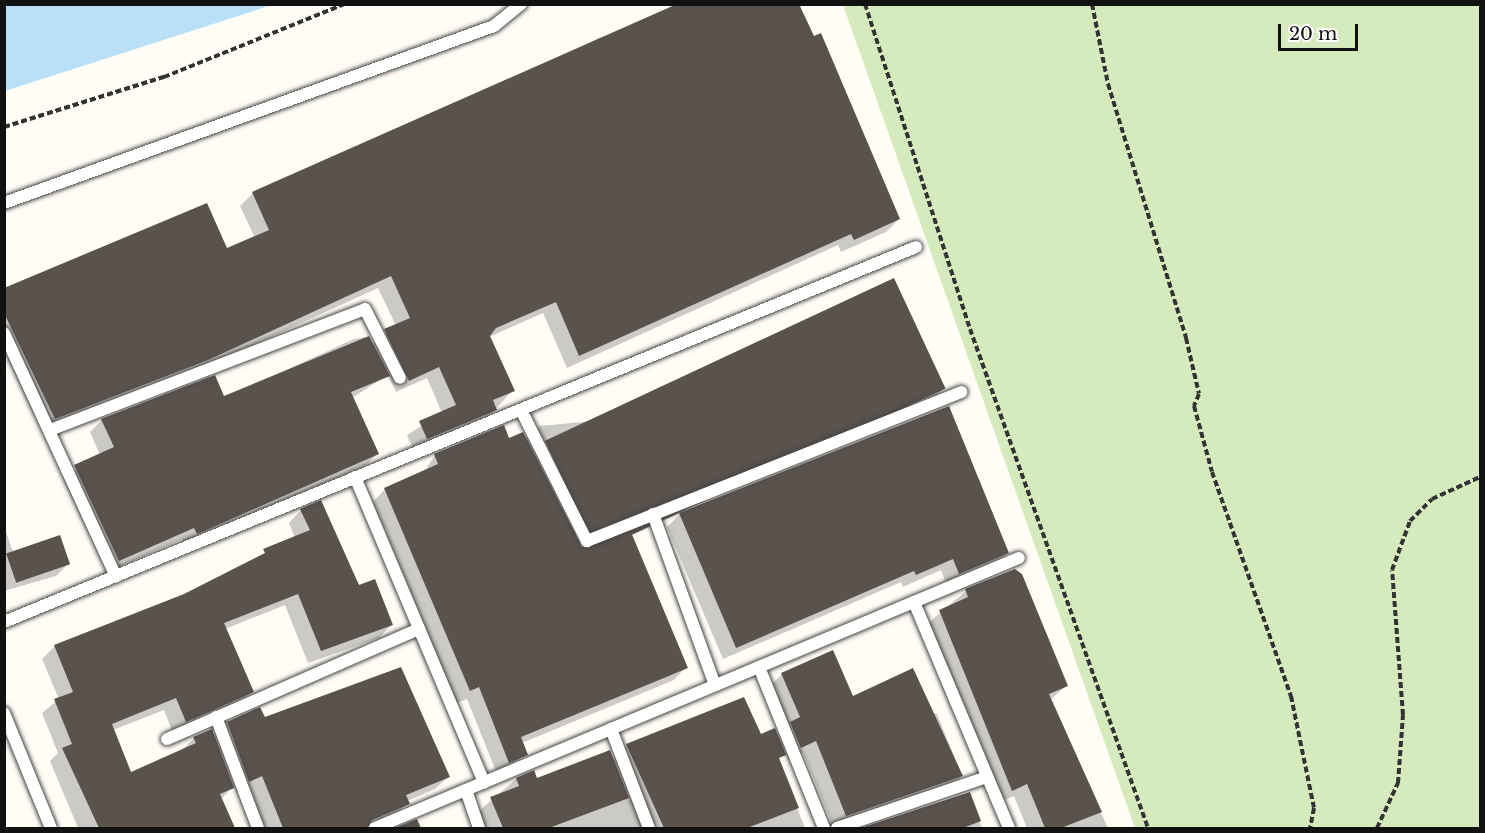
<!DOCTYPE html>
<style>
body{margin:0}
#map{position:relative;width:1485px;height:833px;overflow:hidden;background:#fffdf5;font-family:"Libre Baskerville",serif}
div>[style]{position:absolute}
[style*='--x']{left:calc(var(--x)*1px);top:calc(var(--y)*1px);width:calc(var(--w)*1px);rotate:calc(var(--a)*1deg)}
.green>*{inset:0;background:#d5ebbd}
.water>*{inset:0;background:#b9e0f7}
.shadow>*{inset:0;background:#0003}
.building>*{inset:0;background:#5a524d;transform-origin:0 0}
.path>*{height:4px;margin-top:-2px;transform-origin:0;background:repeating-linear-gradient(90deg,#333 0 6px,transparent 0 9px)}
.roads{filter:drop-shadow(0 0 2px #444) drop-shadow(0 0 2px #444)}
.lane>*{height:12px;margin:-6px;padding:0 6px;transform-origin:6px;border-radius:6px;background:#fff}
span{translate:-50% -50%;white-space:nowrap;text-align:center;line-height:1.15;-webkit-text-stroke:6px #fff;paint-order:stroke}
.frame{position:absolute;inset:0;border:6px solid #111;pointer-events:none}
.scale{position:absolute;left:1278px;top:24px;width:80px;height:27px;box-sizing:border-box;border:3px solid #111;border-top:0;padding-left:8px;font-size:18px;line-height:21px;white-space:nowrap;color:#111;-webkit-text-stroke:4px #fff;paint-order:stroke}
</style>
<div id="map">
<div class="green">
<div style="clip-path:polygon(843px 5px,1480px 5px,1480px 828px,1135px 828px)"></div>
</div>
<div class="water">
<div style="clip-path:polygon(5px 4px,272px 4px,272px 5px,5px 91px)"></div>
</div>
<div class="shadow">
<div style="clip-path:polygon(600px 37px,899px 219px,886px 232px,841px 252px,838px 245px,567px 368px,543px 313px,489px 337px,513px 390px,483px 423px,414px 451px,407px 435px,442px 413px,427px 378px,396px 392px,388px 375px,352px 398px,377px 454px,365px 466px,185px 545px,182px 539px,107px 572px,63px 478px,100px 455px,90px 432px,102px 420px,224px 398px,354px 339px,368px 337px,372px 344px,396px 326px,378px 288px,194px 372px,42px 431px,4px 350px,4px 290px,226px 250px,255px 238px,240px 206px,253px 193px,565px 58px)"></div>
<div style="clip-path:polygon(943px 389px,931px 402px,578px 542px,686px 667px,674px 680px,522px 743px,526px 755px,497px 774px,467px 699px,457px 703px,373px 502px,385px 489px,424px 472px,435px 455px,525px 440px,539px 426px)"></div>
<div style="clip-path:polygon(948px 408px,1007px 553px,994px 566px,947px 586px,941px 570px,903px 587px,901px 582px,723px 659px,667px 527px,679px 515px)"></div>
<div style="clip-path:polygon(301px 510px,391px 625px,379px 638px,308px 663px,285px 605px,225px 629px,252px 692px,239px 704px,173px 733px,164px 710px,113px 730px,130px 774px,181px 751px,194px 738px,213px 737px,228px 723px,264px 719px,448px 777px,435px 789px,407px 801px,396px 817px,367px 828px,265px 828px,249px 788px,237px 793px,234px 786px,221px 799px,234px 828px,78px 828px,50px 761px,58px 753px,42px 713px,59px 699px,42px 659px,55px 646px,185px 596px,295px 538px,289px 523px)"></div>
<div style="clip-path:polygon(4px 526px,13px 552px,68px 564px,56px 576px,4px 591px)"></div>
<div style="clip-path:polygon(966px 591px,1066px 686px,1050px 700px,1108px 828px,1027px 828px,1014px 796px,1000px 802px,927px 624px)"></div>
<div style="clip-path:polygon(832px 652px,852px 698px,937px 714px,962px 776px,949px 789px,834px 828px,803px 753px,788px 760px,785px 753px,778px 760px,805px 828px,485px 828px,479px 811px,516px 779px,533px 772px,536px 780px,612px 760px,627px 745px,744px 699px,761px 736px,777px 737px,787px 727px,769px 687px,781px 675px)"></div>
<div style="clip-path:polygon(969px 794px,982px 828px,866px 828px)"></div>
</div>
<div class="building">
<div style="clip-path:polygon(677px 4px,799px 4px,814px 36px,821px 33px,900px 219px,854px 240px,851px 234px,579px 356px,556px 302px,496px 328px,490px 336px,515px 391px,493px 400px,497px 410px,427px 439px,419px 421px,456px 405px,439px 367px,409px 381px,384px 329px,410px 318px,391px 276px,208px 360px,55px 419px,4px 313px,4px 288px,207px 203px,227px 248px,269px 230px,252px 192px)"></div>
<div style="left:894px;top:278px;width:122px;height:385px;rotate:65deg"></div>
<div style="clip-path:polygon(369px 336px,390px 376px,351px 392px,379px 454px,204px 531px,197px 534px,194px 528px,119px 561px,74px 465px,114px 447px,101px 419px,215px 375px,224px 396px)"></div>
<div style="clip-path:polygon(949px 406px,1009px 553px,959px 574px,953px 559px,916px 575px,914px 571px,736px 648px,679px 513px)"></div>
<div style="clip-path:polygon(504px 425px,509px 438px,523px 432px,582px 547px,631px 532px,688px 668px,521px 737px,528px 755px,509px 763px,479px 687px,470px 691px,384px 488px,438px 464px,434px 454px)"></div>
<div style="clip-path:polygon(321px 500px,359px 585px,375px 579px,393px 625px,321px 651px,298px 594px,224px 623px,254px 692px,186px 722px,176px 698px,112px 724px,131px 772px,196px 743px,193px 737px,212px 729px,234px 788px,220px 794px,235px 828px,99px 828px,62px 748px,72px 744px,54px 699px,73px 692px,54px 645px,184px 594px,265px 553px,263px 549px,310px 530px,300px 509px)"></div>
<div style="left:60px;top:535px;width:31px;height:57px;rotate:71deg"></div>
<div style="clip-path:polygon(1015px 569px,1022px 574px,1068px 686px,1049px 694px,1102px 812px,1061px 828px,1045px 828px,1027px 784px,1012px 791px,939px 610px,968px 597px,965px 589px)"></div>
<div style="clip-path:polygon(833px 650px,853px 696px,913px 668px,963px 776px,846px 816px,816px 741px,801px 748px,790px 722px,800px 717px,781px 673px)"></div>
<div style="clip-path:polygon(401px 667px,450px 777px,406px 795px,410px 804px,372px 820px,367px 828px,283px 828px,262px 776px,249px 782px,227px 722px,260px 707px,265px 717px)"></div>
<div style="clip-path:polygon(744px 697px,761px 734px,775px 728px,786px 755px,779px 758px,799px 808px,747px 828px,664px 828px,626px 744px)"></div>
<div style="clip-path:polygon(610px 750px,629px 798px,549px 828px,503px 828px,490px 797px,519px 786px,516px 778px,534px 770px,537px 778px)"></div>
<div style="clip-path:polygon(970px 792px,981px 821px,963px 828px,861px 828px)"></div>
<div style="clip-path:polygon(417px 819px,421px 828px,395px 828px)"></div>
</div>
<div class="path">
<div style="--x:865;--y:4;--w:342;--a:72.1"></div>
<div style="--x:970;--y:329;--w:530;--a:70.37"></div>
<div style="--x:1092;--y:4;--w:82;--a:78.7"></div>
<div style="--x:1108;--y:84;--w:266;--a:72.9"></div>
<div style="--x:1186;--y:338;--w:57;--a:76.9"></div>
<div style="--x:1199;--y:394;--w:13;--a:113"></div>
<div style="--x:1194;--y:406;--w:68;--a:74.7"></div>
<div style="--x:1212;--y:472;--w:238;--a:70.6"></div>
<div style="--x:1291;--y:696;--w:114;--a:78.4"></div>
<div style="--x:1314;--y:808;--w:20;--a:101"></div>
<div style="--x:4;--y:127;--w:168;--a:-17.4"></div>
<div style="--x:164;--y:77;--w:195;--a:-22"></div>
<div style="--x:1377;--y:828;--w:50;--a:-65"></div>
<div style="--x:1398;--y:783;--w:68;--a:-85.8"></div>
<div style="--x:1403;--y:715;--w:145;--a:-94.3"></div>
<div style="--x:1392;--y:570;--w:52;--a:-69.8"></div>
<div style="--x:1410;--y:521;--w:31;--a:-45"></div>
<div style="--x:1432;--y:499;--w:53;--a:-24.6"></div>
</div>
<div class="roads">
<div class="lane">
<div style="--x:4;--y:203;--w:521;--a:-19.86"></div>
<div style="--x:494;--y:26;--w:35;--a:-39"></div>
<div style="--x:4;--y:333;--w:268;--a:65.3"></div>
<div style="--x:521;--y:410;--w:147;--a:63.3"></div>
<div style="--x:587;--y:541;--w:403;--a:-21.7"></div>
<div style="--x:50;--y:430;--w:337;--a:-21"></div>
<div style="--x:365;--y:309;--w:77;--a:63.1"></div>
<div style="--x:355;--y:477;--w:332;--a:67.1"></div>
<div style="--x:653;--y:514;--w:182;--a:70.1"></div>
<div style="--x:914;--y:602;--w:245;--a:67.2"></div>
<div style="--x:4;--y:622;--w:986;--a:-22.35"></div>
<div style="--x:759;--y:667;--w:174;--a:68"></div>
<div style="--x:4;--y:713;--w:124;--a:67.8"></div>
<div style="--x:216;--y:717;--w:119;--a:69.3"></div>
<div style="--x:611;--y:729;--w:106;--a:69"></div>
<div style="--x:167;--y:739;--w:275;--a:-23.6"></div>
<div style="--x:466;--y:790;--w:40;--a:71.1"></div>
<div style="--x:375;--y:828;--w:698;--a:-22.75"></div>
<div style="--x:837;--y:828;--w:158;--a:-18.8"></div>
</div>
</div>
<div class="frame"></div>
<div class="scale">20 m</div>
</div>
